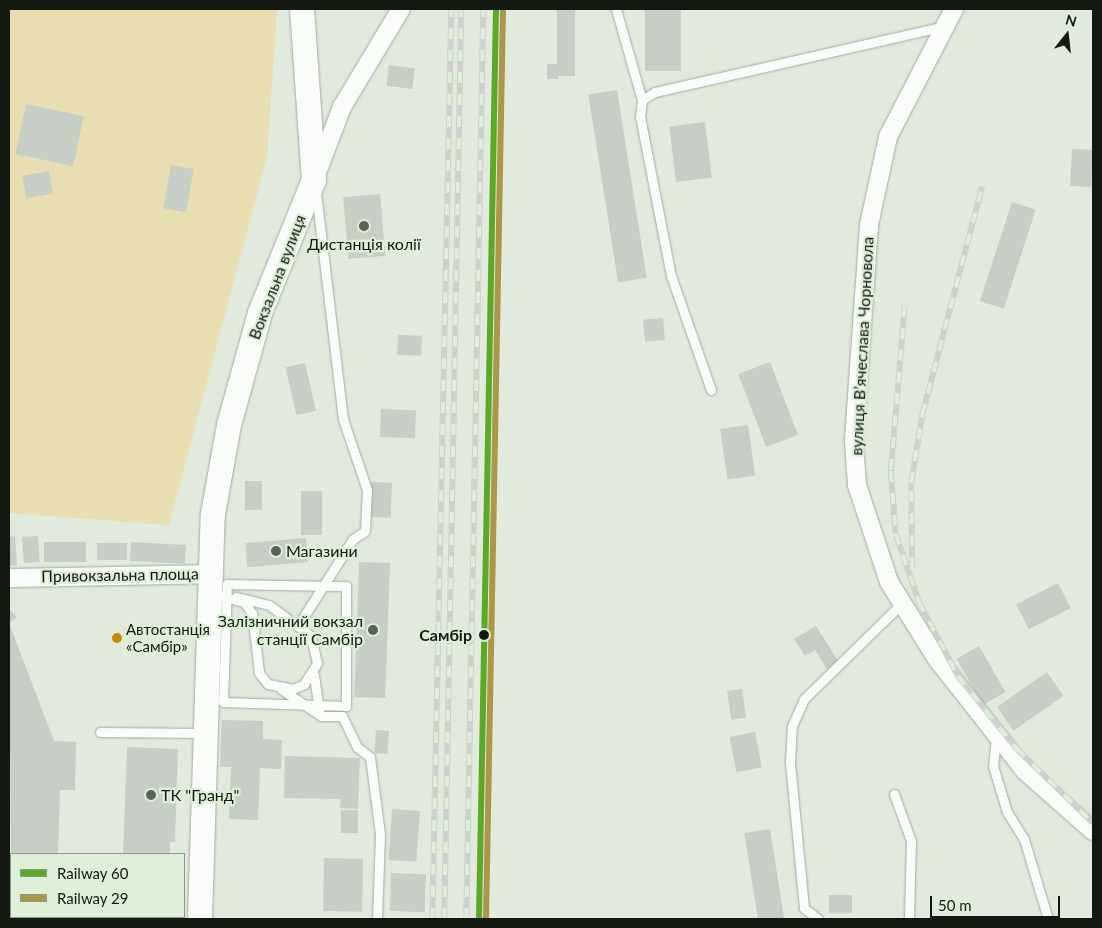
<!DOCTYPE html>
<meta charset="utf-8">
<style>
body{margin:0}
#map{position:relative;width:1102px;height:928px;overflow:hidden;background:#e1eadd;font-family:Lato,sans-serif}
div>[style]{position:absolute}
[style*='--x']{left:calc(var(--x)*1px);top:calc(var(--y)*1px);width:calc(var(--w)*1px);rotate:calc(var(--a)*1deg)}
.green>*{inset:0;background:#e8deb2}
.building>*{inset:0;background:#c6cec6;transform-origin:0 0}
.roads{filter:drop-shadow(0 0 1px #a3aaa0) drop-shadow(0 0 1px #a3aaa0)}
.lane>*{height:9px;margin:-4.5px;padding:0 4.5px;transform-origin:4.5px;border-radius:4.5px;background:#fafcfa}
.street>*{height:18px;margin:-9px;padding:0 9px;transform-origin:9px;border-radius:9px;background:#fafcfa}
.secondary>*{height:24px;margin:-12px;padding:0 12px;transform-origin:12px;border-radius:12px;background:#fafcfa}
.rail>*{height:5.5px;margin-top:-2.75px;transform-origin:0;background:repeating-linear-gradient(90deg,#deefd8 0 11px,#cdd0cc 0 22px);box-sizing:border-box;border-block:1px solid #cdd0cc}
.rail-1>*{height:6px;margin:-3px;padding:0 3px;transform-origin:3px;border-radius:3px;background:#5ca928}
.rail-2>*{height:6px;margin:-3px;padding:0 3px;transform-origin:3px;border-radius:3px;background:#ac9648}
.dots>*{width:14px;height:14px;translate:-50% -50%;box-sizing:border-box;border:2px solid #deefd8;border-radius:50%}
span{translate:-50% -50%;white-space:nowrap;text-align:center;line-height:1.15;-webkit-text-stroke:4.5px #deefd8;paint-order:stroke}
.bus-label{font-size:15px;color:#131911}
.left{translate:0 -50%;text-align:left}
.poi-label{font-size:16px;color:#131911}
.right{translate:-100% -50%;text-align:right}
.street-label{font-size:16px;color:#131911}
.stop-label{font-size:16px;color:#131911;font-weight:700}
.frame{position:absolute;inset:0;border:10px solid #131911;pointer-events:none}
.legend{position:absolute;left:10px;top:853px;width:175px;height:65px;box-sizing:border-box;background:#deefd8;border:1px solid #8d9988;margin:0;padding:6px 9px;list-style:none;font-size:15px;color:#131911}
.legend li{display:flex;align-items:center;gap:10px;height:25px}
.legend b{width:25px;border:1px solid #8d9988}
.north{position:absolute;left:1042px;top:10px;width:50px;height:50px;-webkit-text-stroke:4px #deefd8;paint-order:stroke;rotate:16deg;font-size:14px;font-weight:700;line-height:20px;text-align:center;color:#131911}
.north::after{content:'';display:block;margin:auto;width:18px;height:22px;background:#131911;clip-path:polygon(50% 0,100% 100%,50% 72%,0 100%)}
.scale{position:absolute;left:930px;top:896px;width:130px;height:22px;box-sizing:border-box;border:2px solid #131911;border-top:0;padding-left:6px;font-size:15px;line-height:18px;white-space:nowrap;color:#131911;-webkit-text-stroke:4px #deefd8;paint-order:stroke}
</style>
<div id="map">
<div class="green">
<div style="clip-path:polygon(9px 9px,277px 9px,267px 157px,169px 525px,9px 513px)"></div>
</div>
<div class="building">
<div style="left:557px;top:9px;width:18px;height:67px"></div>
<div style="left:645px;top:9px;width:36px;height:62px"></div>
<div style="left:547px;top:64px;width:11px;height:15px"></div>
<div style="left:389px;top:65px;width:26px;height:21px;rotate:7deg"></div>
<div style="left:617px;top:90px;width:190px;height:29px;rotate:81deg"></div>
<div style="left:26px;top:104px;width:59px;height:51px;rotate:12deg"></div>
<div style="left:705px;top:122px;width:56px;height:36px;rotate:83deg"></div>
<div style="left:1072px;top:149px;width:21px;height:37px;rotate:3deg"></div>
<div style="left:171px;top:165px;width:23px;height:44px;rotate:10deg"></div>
<div style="left:49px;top:171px;width:23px;height:27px;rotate:80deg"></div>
<div style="left:380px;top:194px;width:62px;height:37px;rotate:85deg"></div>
<div style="left:1012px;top:202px;width:25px;height:104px;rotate:18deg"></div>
<div style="left:663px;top:318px;width:22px;height:20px;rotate:85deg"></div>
<div style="left:398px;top:335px;width:24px;height:20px;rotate:2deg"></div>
<div style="left:770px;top:362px;width:78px;height:34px;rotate:69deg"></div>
<div style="left:305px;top:363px;width:49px;height:20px;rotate:77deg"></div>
<div style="left:381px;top:409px;width:35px;height:28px;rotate:2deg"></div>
<div style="left:748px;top:425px;width:51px;height:28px;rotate:82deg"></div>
<div style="left:245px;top:481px;width:17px;height:29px"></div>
<div style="left:368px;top:482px;width:24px;height:35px;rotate:2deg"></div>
<div style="left:301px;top:491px;width:21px;height:44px"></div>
<div style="clip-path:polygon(15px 536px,17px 565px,9px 566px,9px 537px)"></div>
<div style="left:38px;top:536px;width:26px;height:16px;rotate:86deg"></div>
<div style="left:306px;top:538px;width:24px;height:61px;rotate:85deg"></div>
<div style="left:44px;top:542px;width:42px;height:20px"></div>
<div style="left:131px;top:542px;width:55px;height:19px;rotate:3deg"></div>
<div style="left:97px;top:543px;width:30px;height:17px"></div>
<div style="left:359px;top:562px;width:31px;height:135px;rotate:2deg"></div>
<div style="left:1058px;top:583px;width:28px;height:47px;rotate:63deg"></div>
<div style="clip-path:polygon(9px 609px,17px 617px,9px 623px,54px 741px,76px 742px,75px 790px,60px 790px,58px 854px,11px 854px,11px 867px)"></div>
<div style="clip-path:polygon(816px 626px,838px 661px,827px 669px,815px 650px,805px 656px,794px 639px)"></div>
<div style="left:979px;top:646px;width:53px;height:26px;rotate:60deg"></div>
<div style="left:1047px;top:672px;width:29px;height:61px;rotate:55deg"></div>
<div style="left:742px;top:689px;width:29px;height:15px;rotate:82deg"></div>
<div style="clip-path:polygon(222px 720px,263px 721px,263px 739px,282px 740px,281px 769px,260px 768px,258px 820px,229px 819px,231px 767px,220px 767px)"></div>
<div style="left:376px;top:730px;width:13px;height:23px;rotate:4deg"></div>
<div style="left:755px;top:732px;width:36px;height:26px;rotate:79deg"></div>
<div style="clip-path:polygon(127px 747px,178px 749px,175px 842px,170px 842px,170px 854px,123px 854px)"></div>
<div style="clip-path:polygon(285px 756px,360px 758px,358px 809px,340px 808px,341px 799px,284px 798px)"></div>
<div style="left:392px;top:809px;width:28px;height:51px;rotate:4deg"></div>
<div style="left:341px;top:810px;width:17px;height:23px"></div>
<div style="left:770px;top:829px;width:91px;height:26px;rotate:81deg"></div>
<div style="left:324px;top:858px;width:39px;height:53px;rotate:1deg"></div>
<div style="left:391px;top:873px;width:35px;height:38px;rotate:2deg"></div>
<div style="left:829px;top:895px;width:23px;height:18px"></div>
</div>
<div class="roads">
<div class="lane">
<div style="--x:616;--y:9;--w:95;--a:74.1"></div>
<div style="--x:711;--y:390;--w:121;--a:-109.3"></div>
<div style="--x:671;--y:276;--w:162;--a:-101"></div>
<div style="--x:640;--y:117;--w:17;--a:-83"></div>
<div style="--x:642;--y:100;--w:15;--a:-32"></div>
<div style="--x:655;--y:92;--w:297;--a:-12.8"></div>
<div style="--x:227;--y:584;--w:119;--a:1"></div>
<div style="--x:346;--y:586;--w:120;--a:90"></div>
<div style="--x:346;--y:706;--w:123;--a:-178.1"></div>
<div style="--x:223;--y:702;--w:118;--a:-88.1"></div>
<div style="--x:221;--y:596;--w:24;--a:15"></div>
<div style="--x:244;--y:602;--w:14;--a:54"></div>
<div style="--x:252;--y:613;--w:60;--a:83.3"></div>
<div style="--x:259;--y:673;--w:14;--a:51"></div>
<div style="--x:268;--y:684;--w:25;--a:11"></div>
<div style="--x:293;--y:689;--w:12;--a:-24"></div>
<div style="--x:304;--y:684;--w:25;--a:-58"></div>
<div style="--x:317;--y:663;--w:28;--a:-103"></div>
<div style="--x:311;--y:636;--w:52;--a:-143.6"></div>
<div style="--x:269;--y:605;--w:34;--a:-166"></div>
<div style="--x:299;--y:624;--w:101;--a:-57.6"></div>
<div style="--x:353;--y:539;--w:14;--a:-34"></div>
<div style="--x:365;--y:531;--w:41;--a:-87.2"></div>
<div style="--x:367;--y:490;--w:75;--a:-108.7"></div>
<div style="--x:343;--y:419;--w:229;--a:-96.8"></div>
<div style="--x:314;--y:675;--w:36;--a:82"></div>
<div style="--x:281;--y:689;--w:48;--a:34"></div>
<div style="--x:321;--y:716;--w:21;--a:0"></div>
<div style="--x:342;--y:716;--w:34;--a:64"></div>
<div style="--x:357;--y:747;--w:16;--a:38"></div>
<div style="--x:370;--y:757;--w:78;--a:82.6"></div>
<div style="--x:380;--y:834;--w:85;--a:92"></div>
<div style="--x:100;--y:732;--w:104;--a:0.6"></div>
<div style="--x:996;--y:738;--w:28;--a:96"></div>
<div style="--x:993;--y:766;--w:48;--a:73.1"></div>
<div style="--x:1007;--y:812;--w:32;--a:58"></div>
<div style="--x:1024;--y:839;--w:84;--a:73.3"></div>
<div style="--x:894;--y:794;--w:50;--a:70.1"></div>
<div style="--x:911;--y:841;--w:78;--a:91.5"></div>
<div style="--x:818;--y:919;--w:18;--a:-142"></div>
<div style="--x:804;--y:908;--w:147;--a:-95.5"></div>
<div style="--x:790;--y:762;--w:36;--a:-87"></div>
<div style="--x:792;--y:726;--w:30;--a:-66"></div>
<div style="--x:804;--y:699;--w:136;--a:-44.4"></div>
</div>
<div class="street">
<div style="--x:954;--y:9;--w:144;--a:117.3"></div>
<div style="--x:888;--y:137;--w:90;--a:102.2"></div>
<div style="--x:869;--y:225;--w:218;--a:94"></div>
<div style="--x:854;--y:442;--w:43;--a:86"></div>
<div style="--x:857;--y:485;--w:102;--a:71.7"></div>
<div style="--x:889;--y:582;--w:91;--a:58.1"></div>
<div style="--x:937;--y:659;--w:142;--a:51.8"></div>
<div style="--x:1025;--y:771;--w:91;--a:41.4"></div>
<div style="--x:316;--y:175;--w:73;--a:-69.1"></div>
<div style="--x:342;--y:107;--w:114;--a:-59"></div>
<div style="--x:9;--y:578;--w:200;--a:-1.1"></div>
</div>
<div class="secondary">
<div style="--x:200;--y:919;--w:405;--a:-88.2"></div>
<div style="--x:213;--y:514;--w:90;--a:-79.8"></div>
<div style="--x:229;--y:425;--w:116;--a:-74.5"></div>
<div style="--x:260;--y:313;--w:144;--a:-67.9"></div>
<div style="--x:314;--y:180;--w:171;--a:-94"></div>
</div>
</div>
<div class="rail">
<div style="--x:905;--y:306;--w:166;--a:94.8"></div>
<div style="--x:891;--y:471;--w:63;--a:85.5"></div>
<div style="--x:896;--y:534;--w:72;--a:71.3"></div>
<div style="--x:919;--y:602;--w:84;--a:62.2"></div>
<div style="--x:958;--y:676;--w:94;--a:51.1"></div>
<div style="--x:1017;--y:749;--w:106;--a:44.2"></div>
<div style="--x:912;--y:568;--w:85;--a:-90.7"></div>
<div style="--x:911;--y:483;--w:69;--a:-80.8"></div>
<div style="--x:922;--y:415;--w:236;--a:-75.3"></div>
<div style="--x:432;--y:919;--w:910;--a:-88.8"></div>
<div style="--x:444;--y:919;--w:910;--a:-88.93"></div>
<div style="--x:466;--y:919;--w:910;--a:-88.93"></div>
</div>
<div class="rail-1">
<div style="--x:479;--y:919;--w:910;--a:-88.93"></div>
</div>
<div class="rail-2">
<div style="--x:486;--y:919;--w:910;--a:-88.93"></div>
</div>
<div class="dots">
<div style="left:364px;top:226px;background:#5b6258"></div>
<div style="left:276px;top:551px;background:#5b6258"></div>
<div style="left:373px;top:630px;background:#5b6258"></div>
<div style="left:484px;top:635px;background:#131911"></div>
<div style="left:117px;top:638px;background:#c98a03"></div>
<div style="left:151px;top:795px;background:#5b6258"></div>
</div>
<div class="bus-label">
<span class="left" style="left:126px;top:638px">Автостанція<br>«Самбір»</span>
</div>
<div class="poi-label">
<span style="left:364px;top:244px">Дистанція колії</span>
<span class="left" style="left:286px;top:551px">Магазини</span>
<span class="right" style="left:363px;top:630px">Залізничний вокзал<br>станції Самбір</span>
<span class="left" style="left:161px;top:795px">ТК "Гранд"</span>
</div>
<div class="street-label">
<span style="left:277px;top:277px;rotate:-69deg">Вокзальна вулиця</span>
<span style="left:862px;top:346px;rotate:-87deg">вулиця Вʼячеслава Чорновола</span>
<span style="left:120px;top:575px;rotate:-1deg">Привокзальна площа</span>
</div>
<div class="stop-label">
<span class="right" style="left:472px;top:635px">Самбір</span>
</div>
<div class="frame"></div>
<ul class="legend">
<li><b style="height:6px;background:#5ca928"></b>Railway 60</li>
<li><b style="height:6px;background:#ac9648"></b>Railway 29</li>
</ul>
<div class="north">N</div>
<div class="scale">50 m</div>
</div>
